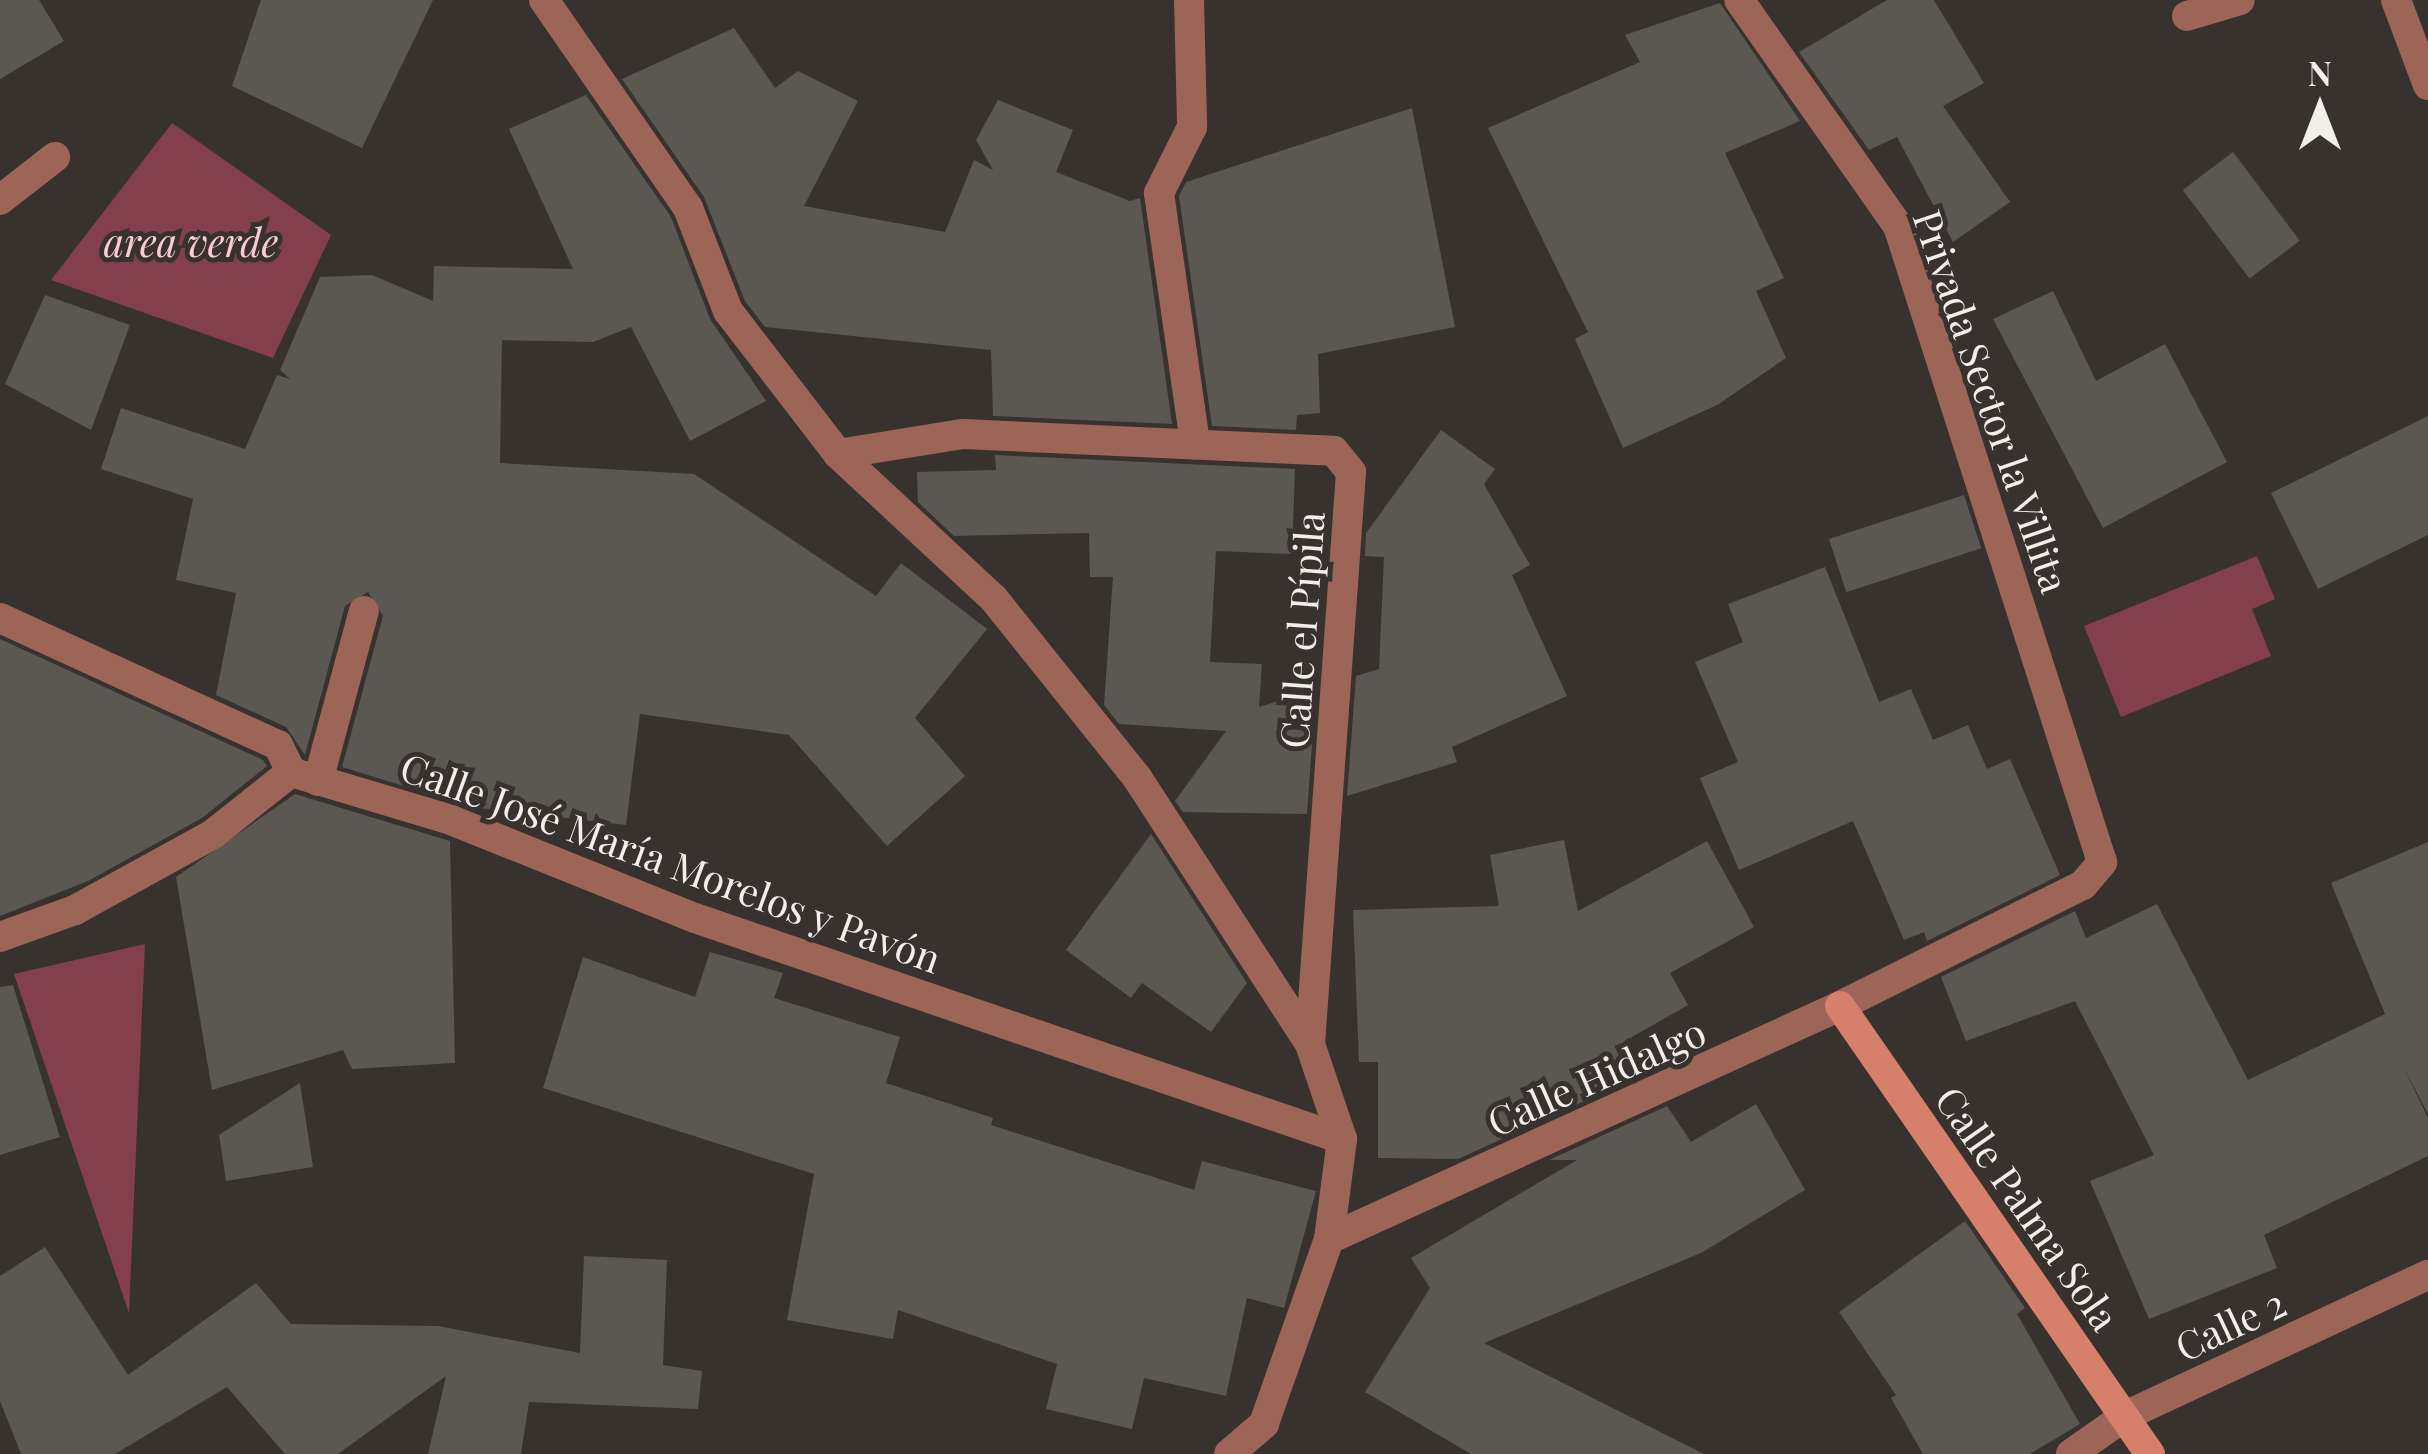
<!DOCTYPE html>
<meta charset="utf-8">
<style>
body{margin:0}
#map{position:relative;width:2428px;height:1454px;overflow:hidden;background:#38322e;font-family:"Playfair Display",serif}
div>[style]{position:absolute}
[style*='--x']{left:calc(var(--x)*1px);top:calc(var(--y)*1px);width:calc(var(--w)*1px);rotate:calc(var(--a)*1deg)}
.green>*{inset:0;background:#833f4c}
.building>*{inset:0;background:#5b5751;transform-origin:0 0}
.street>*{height:30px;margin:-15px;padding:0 15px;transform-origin:15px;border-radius:15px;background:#9c6557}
.secondary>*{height:30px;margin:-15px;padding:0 15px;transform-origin:15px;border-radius:15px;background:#d67f6a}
span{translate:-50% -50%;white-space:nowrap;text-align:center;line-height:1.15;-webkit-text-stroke:10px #38322e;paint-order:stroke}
.park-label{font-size:39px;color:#fcccd3;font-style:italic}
.street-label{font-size:39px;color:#f2eeea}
.north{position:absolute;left:2260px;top:48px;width:120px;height:120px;-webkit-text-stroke:9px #38322e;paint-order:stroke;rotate:0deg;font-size:33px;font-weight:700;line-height:48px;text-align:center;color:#f2eeea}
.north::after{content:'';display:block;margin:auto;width:42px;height:54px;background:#f2eeea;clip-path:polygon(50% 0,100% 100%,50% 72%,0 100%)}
</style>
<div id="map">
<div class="green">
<div style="clip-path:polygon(172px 123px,331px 235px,273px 358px,51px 280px)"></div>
<div style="clip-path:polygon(2257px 556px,2275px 599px,2252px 609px,2271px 656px,2121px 717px,2084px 626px)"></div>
<div style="clip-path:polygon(145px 944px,129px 1313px,14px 974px)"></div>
</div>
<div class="building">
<div style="clip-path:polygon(0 0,39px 0,64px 41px,0 79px)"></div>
<div style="clip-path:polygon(261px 0,433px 0,362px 148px,232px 86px)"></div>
<div style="clip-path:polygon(1887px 0,1934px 0,1984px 83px,1943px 106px,2010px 202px,1953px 242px,1897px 137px,1869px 150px,1799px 52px)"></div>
<div style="clip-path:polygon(1720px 3px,1800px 121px,1725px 153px,1784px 278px,1756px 291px,1786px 358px,1719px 404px,1623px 448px,1575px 339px,1588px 332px,1488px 128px,1640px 62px,1625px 35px)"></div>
<div style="clip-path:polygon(734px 28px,775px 88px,798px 71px,858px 101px,804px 206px,945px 232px,974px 160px,993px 170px,976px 140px,998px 100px,1073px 130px,1056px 172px,1130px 201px,1140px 198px,1172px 424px,993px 416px,991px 350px,765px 327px,745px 301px,704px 197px,622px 79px)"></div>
<div style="clip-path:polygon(586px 95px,671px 217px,710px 319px,766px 401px,690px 441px,631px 327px,593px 342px,502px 340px,500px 463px,694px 474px,876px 596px,901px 563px,987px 629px,915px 718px,965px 776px,887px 846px,789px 735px,640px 714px,626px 825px,471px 807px,342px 767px,383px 616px,368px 592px,345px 606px,305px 755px,286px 727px,216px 695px,236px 593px,176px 580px,193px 499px,101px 469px,121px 408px,245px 449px,277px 375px,290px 379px,280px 370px,320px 277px,372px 275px,433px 301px,434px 266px,573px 269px,509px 129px)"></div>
<div style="clip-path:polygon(1412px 108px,1455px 327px,1318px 354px,1320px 413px,1297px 415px,1296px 430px,1212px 426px,1179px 196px,1186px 182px)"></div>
<div style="left:2233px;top:152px;width:111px;height:63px;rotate:53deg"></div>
<div style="clip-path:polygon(2053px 291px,2096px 381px,2165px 344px,2227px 462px,2103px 528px,1993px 319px)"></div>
<div style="clip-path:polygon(45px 295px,130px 325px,91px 430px,5px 384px)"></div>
<div style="clip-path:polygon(2428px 416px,2428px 535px,2318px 589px,2271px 493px)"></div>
<div style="clip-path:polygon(1441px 430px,1495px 469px,1484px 484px,1530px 565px,1512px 575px,1567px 696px,1452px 747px,1457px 762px,1347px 796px,1356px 676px,1379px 669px,1384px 557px,1365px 556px,1366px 533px)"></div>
<div style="clip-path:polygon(995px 455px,1295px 469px,1292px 554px,1216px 551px,1210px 662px,1262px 664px,1259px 707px,1316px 689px,1307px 814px,1183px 812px,1175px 801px,1226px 731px,1119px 724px,1104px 705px,1113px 577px,1090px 577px,1089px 533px,954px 536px,918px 502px,917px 472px,996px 470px)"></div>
<div style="left:1964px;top:495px;width:56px;height:142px;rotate:72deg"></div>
<div style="clip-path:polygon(1825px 567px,1879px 702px,1911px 689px,1933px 740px,1968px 725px,1987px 769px,2010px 759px,2060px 875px,1927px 941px,1924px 932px,1904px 940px,1853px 821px,1739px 870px,1700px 778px,1738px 762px,1695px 662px,1743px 642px,1728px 604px)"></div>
<div style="clip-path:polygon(0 639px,263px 760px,267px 766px,202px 818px,88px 881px,0 916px)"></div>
<div style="clip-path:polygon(295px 794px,450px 841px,455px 1063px,352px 1069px,343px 1050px,212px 1090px,176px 877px)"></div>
<div style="clip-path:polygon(1151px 834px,1247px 983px,1211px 1032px,1142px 983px,1131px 998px,1066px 950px)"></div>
<div style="clip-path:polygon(1564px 840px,1578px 911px,1707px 841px,1754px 927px,1670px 973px,1688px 1005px,1625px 1041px,1646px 1073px,1458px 1159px,1378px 1158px,1378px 1062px,1359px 1062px,1353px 910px,1499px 906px,1490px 855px)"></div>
<div style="clip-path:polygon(2428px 842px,2428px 1114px,2403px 1066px,2428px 1118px,2428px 1156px,2264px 1235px,2277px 1268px,2149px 1319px,2090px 1181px,2154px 1155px,2075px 1001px,1966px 1041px,1941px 977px,2075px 911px,2086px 938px,2157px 904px,2248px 1080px,2385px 1014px,2331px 883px)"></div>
<div style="clip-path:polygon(710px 952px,783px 973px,774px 998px,900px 1037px,886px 1083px,993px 1118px,991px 1125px,1194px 1190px,1202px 1161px,1316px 1191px,1284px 1308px,1247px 1298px,1226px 1396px,1144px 1378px,1132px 1429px,1046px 1409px,1057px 1364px,898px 1310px,893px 1339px,787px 1320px,814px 1174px,543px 1088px,583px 957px,695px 997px)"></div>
<div style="clip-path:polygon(13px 985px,60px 1137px,0 1155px,0 987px)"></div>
<div style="clip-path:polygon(300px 1083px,313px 1167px,226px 1181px,219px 1135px)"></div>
<div style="clip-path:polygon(1756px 1104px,1805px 1190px,1701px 1253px,1484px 1343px,1704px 1454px,1471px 1454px,1365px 1392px,1430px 1288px,1411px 1258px,1577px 1160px,1549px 1160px,1667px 1106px,1691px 1142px)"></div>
<div style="clip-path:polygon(1965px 1221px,2025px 1308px,2017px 1314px,2080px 1424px,2030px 1454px,1923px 1454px,1891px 1398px,1896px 1395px,1839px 1312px)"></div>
<div style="clip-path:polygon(45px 1247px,128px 1375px,256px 1283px,291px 1324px,438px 1326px,580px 1353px,584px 1256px,667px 1260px,663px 1365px,702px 1371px,698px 1409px,529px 1402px,521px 1454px,428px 1454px,446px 1376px,338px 1454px,285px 1454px,227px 1387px,115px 1454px,21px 1454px,0 1401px,0 1276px)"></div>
</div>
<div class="street">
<div style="--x:544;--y:0;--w:253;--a:55.3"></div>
<div style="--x:688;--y:208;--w:110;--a:68.8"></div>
<div style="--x:728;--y:311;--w:180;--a:52.4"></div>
<div style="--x:838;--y:454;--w:213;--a:42.9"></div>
<div style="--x:994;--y:599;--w:227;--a:51.3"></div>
<div style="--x:1136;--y:776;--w:320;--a:57"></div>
<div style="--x:1189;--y:0;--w:127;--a:88.6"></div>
<div style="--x:1192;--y:127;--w:74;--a:116.6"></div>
<div style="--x:1159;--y:193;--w:254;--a:81.8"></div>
<div style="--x:2396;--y:0;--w:91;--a:69.4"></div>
<div style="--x:2187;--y:16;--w:55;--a:-16.8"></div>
<div style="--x:0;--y:200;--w:70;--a:-38"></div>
<div style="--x:838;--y:454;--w:127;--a:-9.1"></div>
<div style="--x:963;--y:434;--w:371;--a:2.6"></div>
<div style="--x:1334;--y:451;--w:27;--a:51"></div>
<div style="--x:1351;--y:472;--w:573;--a:94.1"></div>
<div style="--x:1310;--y:1044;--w:100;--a:71.4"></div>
<div style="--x:1342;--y:1139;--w:101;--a:97.4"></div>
<div style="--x:1329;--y:1239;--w:196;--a:109.4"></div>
<div style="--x:1264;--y:1424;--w:46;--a:139.4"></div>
<div style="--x:0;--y:618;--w:306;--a:24.6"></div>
<div style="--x:278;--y:745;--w:30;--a:64"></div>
<div style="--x:291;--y:772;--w:167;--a:16.7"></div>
<div style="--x:451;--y:820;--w:263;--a:21.9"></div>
<div style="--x:695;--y:918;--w:684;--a:18.86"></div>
<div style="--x:318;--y:781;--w:176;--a:-74.9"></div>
<div style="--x:0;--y:937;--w:80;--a:-19.8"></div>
<div style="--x:75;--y:910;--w:158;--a:-28.8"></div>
<div style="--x:213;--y:834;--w:100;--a:-38.5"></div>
<div style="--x:1329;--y:1239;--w:562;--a:-24.51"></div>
<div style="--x:1840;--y:1006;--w:271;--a:-26.5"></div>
<div style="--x:2083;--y:885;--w:30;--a:-50"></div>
<div style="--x:2102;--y:862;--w:668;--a:-107.78"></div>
<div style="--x:1898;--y:226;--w:276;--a:-125.1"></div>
<div style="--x:2071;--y:1454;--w:66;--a:-35.1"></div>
<div style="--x:2125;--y:1416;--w:334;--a:-25"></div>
</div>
<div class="secondary">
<div style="--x:1840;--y:1006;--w:545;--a:55.32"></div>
</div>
<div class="park-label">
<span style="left:191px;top:241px">area verde</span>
</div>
<div class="street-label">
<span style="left:1992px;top:401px;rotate:71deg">Privada Sector la Villita</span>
<span style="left:1301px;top:630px;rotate:-86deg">Calle el Pípila</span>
<span style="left:671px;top:862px;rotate:20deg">Calle José María Morelos y Pavón</span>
<span style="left:1596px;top:1076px;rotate:-24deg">Calle Hidalgo</span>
<span style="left:2028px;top:1208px;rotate:55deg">Calle Palma Sola</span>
<span style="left:2230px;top:1324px;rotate:-25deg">Calle 2</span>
</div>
<div class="north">N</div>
</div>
